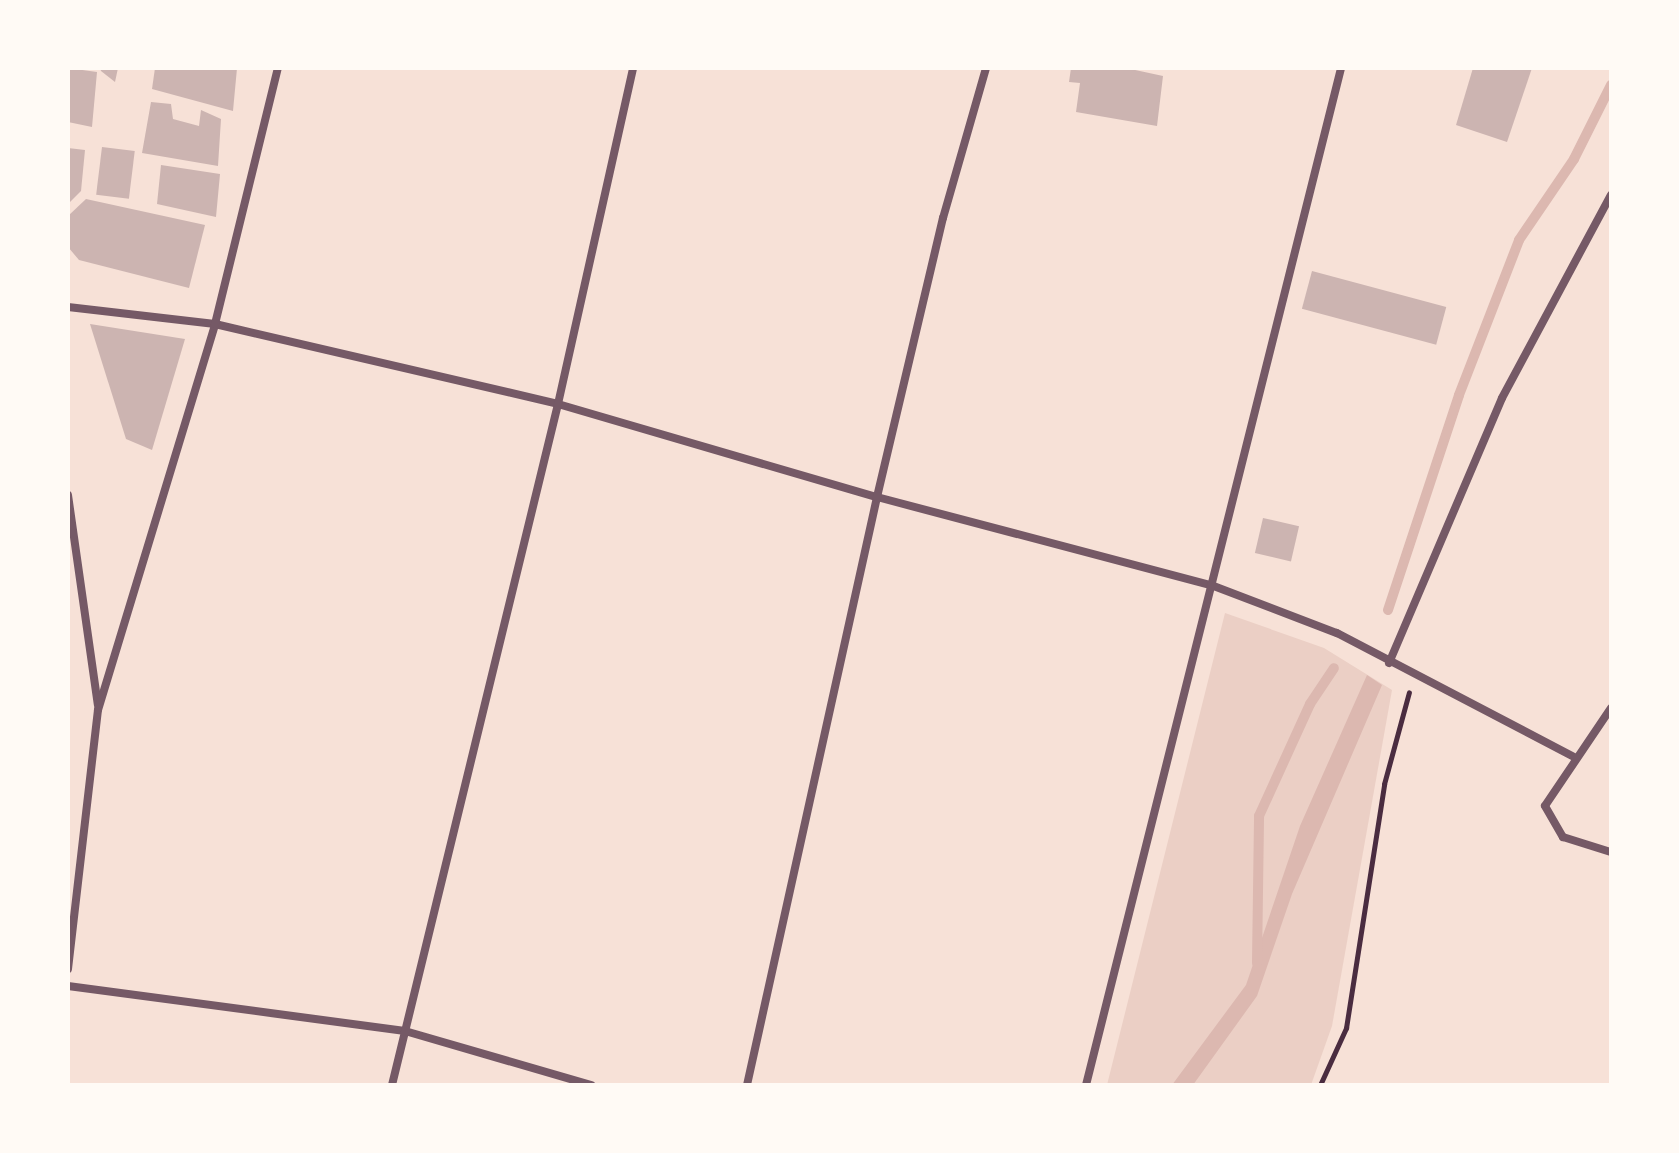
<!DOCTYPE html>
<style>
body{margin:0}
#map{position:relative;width:1679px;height:1153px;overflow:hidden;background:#f7e1d7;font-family:Raleway,sans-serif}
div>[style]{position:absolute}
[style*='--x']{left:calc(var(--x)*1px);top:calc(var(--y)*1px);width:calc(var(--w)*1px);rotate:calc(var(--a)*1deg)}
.green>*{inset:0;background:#ebcfc5}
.water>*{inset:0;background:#dcb8b0}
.stream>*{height:10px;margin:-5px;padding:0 5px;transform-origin:5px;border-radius:5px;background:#dcb8b0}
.building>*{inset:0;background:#ccb4b1;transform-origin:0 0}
.path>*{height:5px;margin:-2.5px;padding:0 2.5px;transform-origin:2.5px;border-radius:2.5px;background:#4a2c40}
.minor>*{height:8px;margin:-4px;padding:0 4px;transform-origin:4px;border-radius:4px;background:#755966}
span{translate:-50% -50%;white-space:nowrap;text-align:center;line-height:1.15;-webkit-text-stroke:8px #fffaf5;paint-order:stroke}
.frame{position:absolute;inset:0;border:70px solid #fffaf5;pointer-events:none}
</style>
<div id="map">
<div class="green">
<div style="clip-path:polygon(1225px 613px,1324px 648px,1392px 690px,1332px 1026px,1311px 1085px,1107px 1085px)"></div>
</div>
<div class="water">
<div style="clip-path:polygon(1367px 675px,1382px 685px,1292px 894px,1257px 996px,1193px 1085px,1172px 1085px,1246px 985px,1300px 826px)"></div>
</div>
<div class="stream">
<div style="--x:1388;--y:610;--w:226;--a:-71.7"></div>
<div style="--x:1459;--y:395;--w:166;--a:-68.8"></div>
<div style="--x:1519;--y:240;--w:98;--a:-55.8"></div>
<div style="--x:1574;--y:159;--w:83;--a:-63.4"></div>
<div style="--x:1257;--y:963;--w:147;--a:-89.2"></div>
<div style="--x:1259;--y:816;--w:123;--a:-65.5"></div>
<div style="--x:1310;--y:704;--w:43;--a:-56.3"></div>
</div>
<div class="building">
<div style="clip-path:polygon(68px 68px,97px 72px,92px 127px,68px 122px)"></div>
<div style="clip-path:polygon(100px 68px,118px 68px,115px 82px,101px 71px)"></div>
<div style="clip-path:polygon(155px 68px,237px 68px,233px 111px,152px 89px)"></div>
<div style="clip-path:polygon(1071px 68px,1126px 68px,1163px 76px,1157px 126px,1076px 112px,1080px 83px,1069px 82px)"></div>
<div style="clip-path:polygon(1473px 68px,1532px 68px,1507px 142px,1456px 125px)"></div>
<div style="clip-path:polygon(151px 102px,171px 104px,173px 119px,199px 126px,201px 110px,221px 119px,218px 166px,142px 153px)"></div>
<div style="left:102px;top:147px;width:33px;height:48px;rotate:7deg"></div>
<div style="clip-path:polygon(68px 148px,85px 150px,81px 191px,68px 204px)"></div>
<div style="clip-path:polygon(161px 165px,220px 174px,216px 217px,157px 204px)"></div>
<div style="clip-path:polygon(86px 199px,205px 225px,189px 288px,79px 260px,68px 247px,68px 216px)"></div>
<div style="left:1312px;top:271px;width:139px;height:39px;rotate:15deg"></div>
<div style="clip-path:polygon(90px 324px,185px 339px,152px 450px,126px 439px)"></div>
<div style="left:1263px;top:518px;width:37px;height:36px;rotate:13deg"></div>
</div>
<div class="path">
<div style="--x:1320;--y:1085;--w:63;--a:-65.5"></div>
<div style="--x:1346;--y:1028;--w:247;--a:-81.1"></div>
<div style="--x:1384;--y:784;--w:95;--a:-74.8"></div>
</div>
<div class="minor">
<div style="--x:68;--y:307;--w:148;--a:6.6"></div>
<div style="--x:215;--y:324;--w:352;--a:13.1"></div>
<div style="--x:558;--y:404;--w:332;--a:16.3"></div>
<div style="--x:877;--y:497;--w:345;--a:14.8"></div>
<div style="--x:1211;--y:585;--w:135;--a:20.9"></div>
<div style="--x:1337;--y:633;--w:267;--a:27.6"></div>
<div style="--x:68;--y:495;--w:212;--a:81.9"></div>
<div style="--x:1389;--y:663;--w:288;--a:-66.9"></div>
<div style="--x:1502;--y:398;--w:230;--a:-61.8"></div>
<div style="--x:1611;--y:708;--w:118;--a:124"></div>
<div style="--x:1545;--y:806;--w:36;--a:60"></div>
<div style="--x:1563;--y:837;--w:50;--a:17.4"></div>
<div style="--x:68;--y:969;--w:261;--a:-83.4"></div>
<div style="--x:98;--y:710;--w:403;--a:-73.1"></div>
<div style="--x:215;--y:324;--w:264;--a:-76.2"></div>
<div style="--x:68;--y:986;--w:340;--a:7.6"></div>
<div style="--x:405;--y:1031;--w:194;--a:16.2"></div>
<div style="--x:392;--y:1085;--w:701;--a:-76.3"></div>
<div style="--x:558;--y:404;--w:344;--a:-77.4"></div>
<div style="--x:747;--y:1085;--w:602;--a:-77.53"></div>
<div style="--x:877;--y:497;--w:287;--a:-76.7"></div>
<div style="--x:943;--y:218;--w:156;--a:-74"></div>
<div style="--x:1086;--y:1085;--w:1048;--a:-75.92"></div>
</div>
<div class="frame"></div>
</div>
